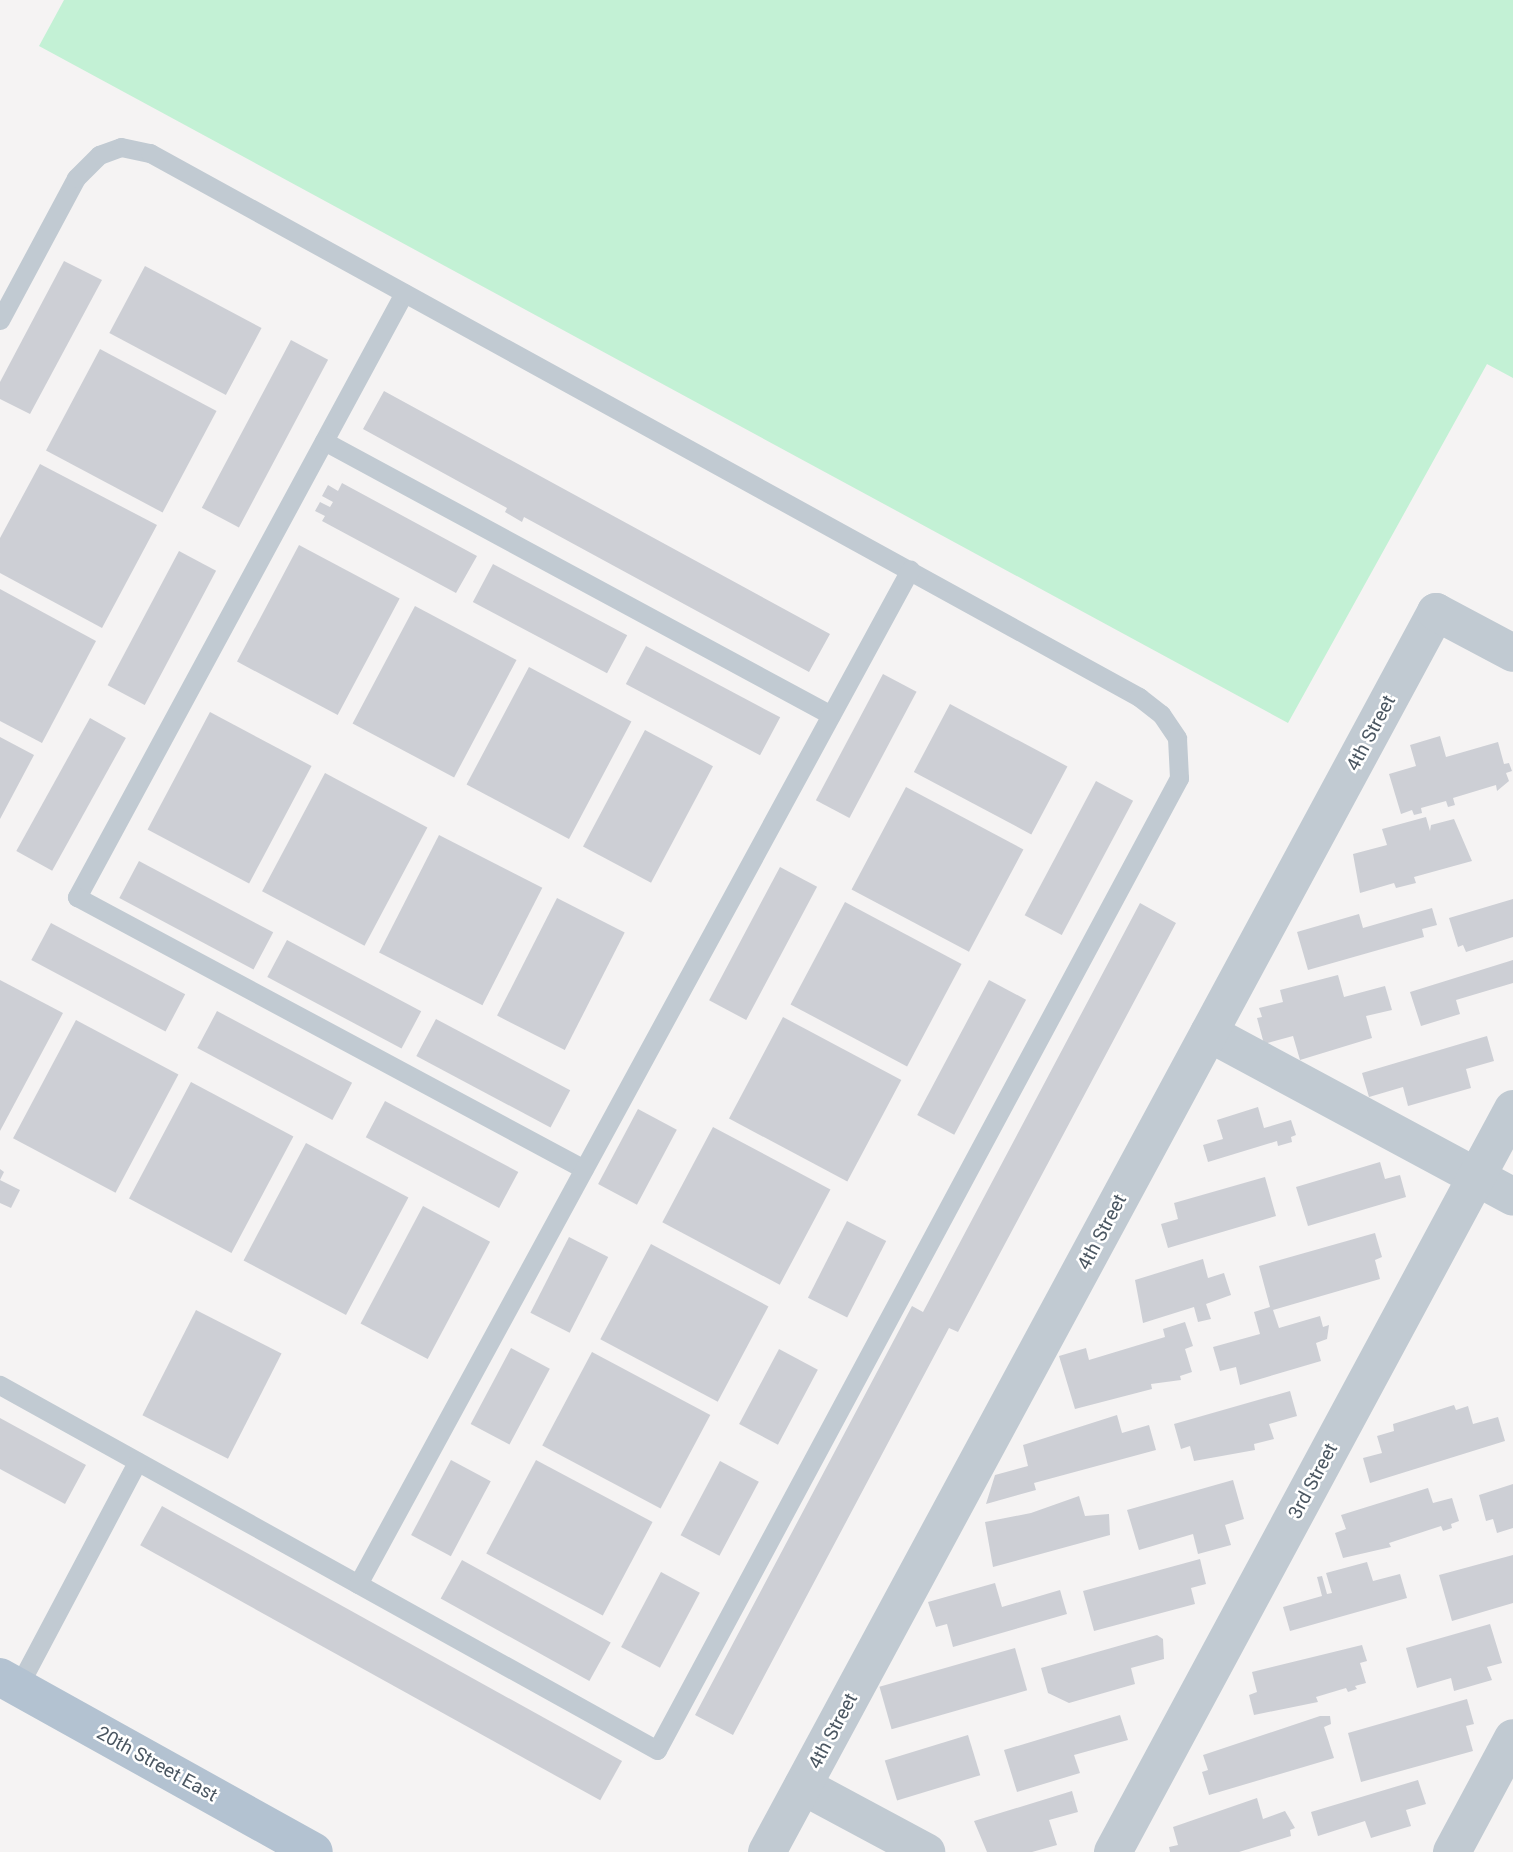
<!DOCTYPE html>
<style>
body{margin:0}
#map{position:relative;width:1513px;height:1852px;overflow:hidden;background:#f5f3f3;font-family:Roboto,sans-serif}
div>[style]{position:absolute}
[style*='--x']{left:calc(var(--x)*1px);top:calc(var(--y)*1px);width:calc(var(--w)*1px);rotate:calc(var(--a)*1deg)}
.green>*{inset:0;background:#c3f1d5}
.building>*{inset:0;background:#cdcfd5;transform-origin:0 0}
.service>*{height:19px;margin:-9.5px;padding:0 9.5px;transform-origin:9.5px;border-radius:9.5px;background:#c1cad2}
.minor>*{height:38px;margin:-19px;padding:0 19px;transform-origin:19px;border-radius:19px;background:#c1cad2}
.primary>*{height:38px;margin:-19px;padding:0 19px;transform-origin:19px;border-radius:19px;background:#b3c2d1}
span{translate:-50% -50%;white-space:nowrap;text-align:center;line-height:1.15;-webkit-text-stroke:5px #fff;paint-order:stroke}
.street-label{font-size:19px;color:#4a5661}
</style>
<div id="map">
<div class="green">
<div style="clip-path:polygon(64px 0,1513px 0,1513px 378px,1487px 364px,1288px 723px,39px 46px)"></div>
</div>
<div class="building">
<div style="clip-path:polygon(64px 261px,102px 280px,30px 414px,0 399px,0 382px)"></div>
<div style="left:145px;top:266px;width:132px;height:76px;rotate:28deg"></div>
<div style="left:291px;top:340px;width:42px;height:190px;rotate:28deg"></div>
<div style="left:100px;top:349px;width:132px;height:115px;rotate:28deg"></div>
<div style="clip-path:polygon(384px 391px,830px 634px,809px 672px,524px 517px,522px 522px,505px 512px,507px 508px,363px 429px)"></div>
<div style="clip-path:polygon(40px 464px,157px 525px,102px 628px,0 573px,0 538px)"></div>
<div style="clip-path:polygon(342px 483px,477px 556px,456px 593px,322px 521px,325px 516px,315px 511px,320px 502px,330px 507px,333px 502px,322px 496px,328px 485px,338px 491px)"></div>
<div style="left:299px;top:545px;width:114px;height:132px;rotate:28deg"></div>
<div style="left:179px;top:551px;width:42px;height:152px;rotate:28deg"></div>
<div style="left:493px;top:564px;width:152px;height:43px;rotate:28deg"></div>
<div style="clip-path:polygon(0 589px,96px 641px,42px 743px,0 721px)"></div>
<div style="left:415px;top:606px;width:115px;height:133px;rotate:28deg"></div>
<div style="left:646px;top:646px;width:152px;height:43px;rotate:28deg"></div>
<div style="left:529px;top:667px;width:116px;height:133px;rotate:28deg"></div>
<div style="left:883px;top:674px;width:38px;height:143px;rotate:28deg"></div>
<div style="left:950px;top:704px;width:133px;height:77px;rotate:28deg"></div>
<div style="left:210px;top:712px;width:115px;height:133px;rotate:28deg"></div>
<div style="left:90px;top:718px;width:41px;height:152px;rotate:29deg"></div>
<div style="left:645px;top:730px;width:77px;height:132px;rotate:28deg"></div>
<div style="clip-path:polygon(1440px 736px,1446px 757px,1498px 742px,1504px 764px,1509px 763px,1512px 771px,1506px 773px,1509px 781px,1497px 791px,1496px 785px,1453px 798px,1455px 805px,1448px 807px,1446px 801px,1421px 808px,1422px 813px,1414px 815px,1412px 810px,1401px 814px,1389px 774px,1416px 766px,1410px 745px)"></div>
<div style="clip-path:polygon(0 737px,34px 755px,0 819px)"></div>
<div style="left:325px;top:773px;width:116px;height:134px;rotate:28deg"></div>
<div style="left:1096px;top:781px;width:42px;height:152px;rotate:28deg"></div>
<div style="left:906px;top:787px;width:133px;height:116px;rotate:28deg"></div>
<div style="clip-path:polygon(1426px 817px,1430px 831px,1431px 825px,1454px 819px,1472px 861px,1414px 877px,1416px 883px,1396px 888px,1394px 883px,1360px 893px,1353px 854px,1387px 845px,1382px 829px)"></div>
<div style="left:439px;top:835px;width:116px;height:132px;rotate:27deg"></div>
<div style="left:139px;top:861px;width:152px;height:42px;rotate:28deg"></div>
<div style="left:780px;top:867px;width:42px;height:151px;rotate:28deg"></div>
<div style="left:557px;top:898px;width:76px;height:132px;rotate:27deg"></div>
<div style="clip-path:polygon(1513px 899px,1513px 937px,1466px 952px,1463px 945px,1458px 947px,1449px 918px)"></div>
<div style="left:845px;top:902px;width:132px;height:116px;rotate:28deg"></div>
<div style="clip-path:polygon(1140px 903px,1176px 923px,958px 1332px,949px 1328px,733px 1735px,695px 1715px,912px 1306px,923px 1312px)"></div>
<div style="clip-path:polygon(1432px 908px,1437px 925px,1422px 929px,1424px 937px,1308px 970px,1297px 932px,1359px 914px,1363px 928px)"></div>
<div style="left:51px;top:923px;width:152px;height:42px;rotate:28deg"></div>
<div style="left:287px;top:940px;width:152px;height:42px;rotate:28deg"></div>
<div style="clip-path:polygon(1513px 960px,1513px 983px,1456px 1000px,1460px 1014px,1421px 1026px,1410px 992px)"></div>
<div style="clip-path:polygon(1338px 975px,1344px 997px,1385px 986px,1392px 1010px,1366px 1016px,1372px 1038px,1300px 1060px,1293px 1036px,1264px 1044px,1257px 1018px,1262px 1017px,1259px 1008px,1283px 1002px,1280px 990px)"></div>
<div style="clip-path:polygon(0 980px,63px 1013px,0 1131px)"></div>
<div style="left:989px;top:980px;width:42px;height:153px;rotate:28deg"></div>
<div style="left:217px;top:1011px;width:153px;height:42px;rotate:28deg"></div>
<div style="left:783px;top:1017px;width:134px;height:115px;rotate:28deg"></div>
<div style="left:436px;top:1019px;width:152px;height:42px;rotate:28deg"></div>
<div style="left:76px;top:1020px;width:116px;height:134px;rotate:28deg"></div>
<div style="clip-path:polygon(1487px 1036px,1494px 1061px,1466px 1069px,1471px 1088px,1408px 1106px,1403px 1087px,1369px 1097px,1362px 1073px)"></div>
<div style="left:191px;top:1082px;width:116px;height:132px;rotate:28deg"></div>
<div style="left:385px;top:1101px;width:151px;height:41px;rotate:28deg"></div>
<div style="clip-path:polygon(1258px 1107px,1264px 1128px,1291px 1120px,1296px 1135px,1291px 1137px,1292px 1142px,1278px 1146px,1277px 1141px,1208px 1162px,1203px 1145px,1223px 1139px,1217px 1120px)"></div>
<div style="left:638px;top:1109px;width:44px;height:85px;rotate:28deg"></div>
<div style="left:713px;top:1127px;width:133px;height:108px;rotate:28deg"></div>
<div style="left:306px;top:1143px;width:116px;height:133px;rotate:28deg"></div>
<div style="clip-path:polygon(1380px 1162px,1385px 1179px,1400px 1175px,1406px 1197px,1308px 1226px,1296px 1187px)"></div>
<div style="clip-path:polygon(0 1169px,4px 1172px,0 1180px,20px 1190px,11px 1208px,0 1203px)"></div>
<div style="clip-path:polygon(1265px 1177px,1276px 1216px,1168px 1248px,1161px 1224px,1178px 1219px,1174px 1203px)"></div>
<div style="left:423px;top:1206px;width:76px;height:133px;rotate:28deg"></div>
<div style="left:847px;top:1221px;width:44px;height:86px;rotate:27deg"></div>
<div style="clip-path:polygon(1375px 1233px,1382px 1257px,1375px 1260px,1380px 1279px,1273px 1310px,1279px 1328px,1320px 1316px,1323px 1327px,1329px 1325px,1327px 1339px,1316px 1343px,1321px 1361px,1240px 1385px,1236px 1367px,1220px 1371px,1213px 1347px,1260px 1334px,1254px 1312px,1270px 1307px,1259px 1266px)"></div>
<div style="left:569px;top:1237px;width:44px;height:85px;rotate:27deg"></div>
<div style="left:651px;top:1244px;width:133px;height:108px;rotate:28deg"></div>
<div style="clip-path:polygon(1203px 1259px,1208px 1278px,1224px 1273px,1231px 1295px,1206px 1304px,1211px 1319px,1198px 1322px,1194px 1307px,1143px 1323px,1135px 1280px)"></div>
<div style="left:196px;top:1310px;width:96px;height:118px;rotate:27deg"></div>
<div style="clip-path:polygon(1185px 1322px,1193px 1346px,1185px 1349px,1192px 1372px,1180px 1376px,1181px 1380px,1151px 1384px,1152px 1389px,1075px 1409px,1059px 1356px,1086px 1348px,1089px 1360px,1165px 1337px,1163px 1329px)"></div>
<div style="left:511px;top:1348px;width:44px;height:86px;rotate:28deg"></div>
<div style="left:779px;top:1349px;width:44px;height:85px;rotate:28deg"></div>
<div style="left:592px;top:1352px;width:134px;height:106px;rotate:28deg"></div>
<div style="clip-path:polygon(1290px 1391px,1297px 1416px,1269px 1424px,1274px 1439px,1254px 1444px,1255px 1450px,1194px 1461px,1190px 1446px,1181px 1449px,1174px 1424px)"></div>
<div style="clip-path:polygon(1454px 1405px,1456px 1410px,1468px 1406px,1473px 1424px,1498px 1417px,1505px 1441px,1370px 1483px,1363px 1458px,1382px 1453px,1377px 1436px,1394px 1431px,1393px 1424px)"></div>
<div style="clip-path:polygon(1117px 1415px,1122px 1433px,1149px 1425px,1156px 1450px,1034px 1483px,1036px 1490px,986px 1504px,995px 1475px,1028px 1466px,1023px 1445px)"></div>
<div style="clip-path:polygon(0 1418px,86px 1465px,65px 1504px,0 1469px)"></div>
<div style="left:451px;top:1460px;width:45px;height:85px;rotate:28deg"></div>
<div style="left:536px;top:1460px;width:132px;height:106px;rotate:28deg"></div>
<div style="left:720px;top:1461px;width:44px;height:84px;rotate:28deg"></div>
<div style="clip-path:polygon(1233px 1480px,1244px 1519px,1225px 1525px,1231px 1545px,1198px 1554px,1193px 1534px,1139px 1550px,1127px 1510px)"></div>
<div style="clip-path:polygon(1513px 1484px,1513px 1528px,1497px 1533px,1493px 1519px,1486px 1521px,1479px 1495px)"></div>
<div style="clip-path:polygon(1428px 1488px,1433px 1503px,1452px 1498px,1459px 1521px,1451px 1524px,1452px 1528px,1443px 1531px,1441px 1526px,1389px 1543px,1391px 1547px,1343px 1558px,1335px 1533px,1346px 1529px,1341px 1515px)"></div>
<div style="clip-path:polygon(1079px 1496px,1085px 1516px,1109px 1514px,1110px 1535px,993px 1567px,985px 1522px,1031px 1513px)"></div>
<div style="left:162px;top:1506px;width:526px;height:45px;rotate:29deg"></div>
<div style="clip-path:polygon(1513px 1555px,1513px 1603px,1452px 1621px,1439px 1575px)"></div>
<div style="clip-path:polygon(1200px 1559px,1206px 1584px,1191px 1588px,1195px 1604px,1094px 1631px,1083px 1591px)"></div>
<div style="left:462px;top:1560px;width:170px;height:44px;rotate:29deg"></div>
<div style="clip-path:polygon(1367px 1562px,1373px 1581px,1400px 1574px,1407px 1598px,1290px 1631px,1283px 1607px,1322px 1596px,1317px 1577px,1322px 1576px,1327px 1594px,1332px 1593px,1326px 1573px)"></div>
<div style="left:661px;top:1572px;width:44px;height:85px;rotate:28deg"></div>
<div style="clip-path:polygon(995px 1583px,1002px 1607px,1060px 1590px,1067px 1614px,953px 1647px,947px 1624px,936px 1627px,928px 1602px)"></div>
<div style="clip-path:polygon(1490px 1624px,1502px 1663px,1487px 1667px,1492px 1680px,1454px 1691px,1451px 1678px,1417px 1688px,1406px 1648px)"></div>
<div style="clip-path:polygon(1157px 1635px,1163px 1639px,1164px 1659px,1131px 1668px,1135px 1684px,1069px 1703px,1048px 1693px,1041px 1668px)"></div>
<div style="clip-path:polygon(1362px 1645px,1367px 1661px,1360px 1663px,1366px 1683px,1355px 1686px,1357px 1689px,1348px 1692px,1346px 1688px,1316px 1697px,1318px 1702px,1254px 1715px,1249px 1695px,1257px 1692px,1252px 1672px)"></div>
<div style="left:1015px;top:1648px;width:44px;height:141px;rotate:74deg"></div>
<div style="clip-path:polygon(1467px 1699px,1474px 1724px,1466px 1726px,1473px 1751px,1361px 1782px,1348px 1733px)"></div>
<div style="clip-path:polygon(1120px 1715px,1128px 1740px,1074px 1755px,1080px 1773px,1017px 1792px,1004px 1750px)"></div>
<div style="clip-path:polygon(1320px 1716px,1330px 1716px,1331px 1724px,1324px 1727px,1334px 1758px,1209px 1795px,1202px 1772px,1208px 1770px,1203px 1755px)"></div>
<div style="left:968px;top:1735px;width:42px;height:87px;rotate:73deg"></div>
<div style="clip-path:polygon(1418px 1780px,1426px 1804px,1406px 1810px,1411px 1826px,1371px 1838px,1365px 1821px,1318px 1836px,1311px 1812px)"></div>
<div style="clip-path:polygon(1072px 1791px,1078px 1812px,1049px 1820px,1057px 1845px,1032px 1852px,987px 1852px,974px 1821px)"></div>
<div style="clip-path:polygon(1257px 1798px,1263px 1819px,1285px 1811px,1295px 1828px,1290px 1830px,1291px 1836px,1239px 1852px,1170px 1852px,1169px 1847px,1178px 1845px,1173px 1827px)"></div>
</div>
<div class="service">
<div style="--x:404;--y:293;--w:687;--a:118.43"></div>
<div style="--x:77;--y:897;--w:575;--a:28.21"></div>
<div style="--x:0;--y:320;--w:161;--a:-61.8"></div>
<div style="--x:76;--y:178;--w:33;--a:-45"></div>
<div style="--x:99;--y:155;--w:23;--a:-20"></div>
<div style="--x:121;--y:147;--w:30;--a:12"></div>
<div style="--x:150;--y:153;--w:1129;--a:28.81"></div>
<div style="--x:1139;--y:697;--w:28;--a:38"></div>
<div style="--x:1161;--y:714;--w:29;--a:56"></div>
<div style="--x:1177;--y:738;--w:40;--a:87.1"></div>
<div style="--x:1179;--y:778;--w:1103;--a:118.24"></div>
<div style="--x:657;--y:1750;--w:752;--a:-150.95"></div>
<div style="--x:324;--y:441;--w:576;--a:28.39"></div>
<div style="--x:358;--y:1584;--w:1155;--a:-61.44"></div>
<div style="--x:18;--y:1687;--w:255;--a:-62.1"></div>
</div>
<div class="minor">
<div style="--x:1209;--y:1033;--w:345;--a:28.3"></div>
<div style="--x:803;--y:1786;--w:140;--a:28.2"></div>
<div style="--x:767;--y:1852;--w:1409;--a:-61.65"></div>
<div style="--x:1436;--y:612;--w:87;--a:28"></div>
<div style="--x:1113;--y:1852;--w:844;--a:-61.7"></div>
<div style="--x:1452;--y:1852;--w:129;--a:-61.8"></div>
</div>
<div class="primary">
<div style="--x:0;--y:1677;--w:359;--a:29.1"></div>
</div>
<div class="street-label">
<span style="left:1371px;top:733px;rotate:-62deg">4th Street</span>
<span style="left:1102px;top:1232px;rotate:-62deg">4th Street</span>
<span style="left:1313px;top:1481px;rotate:-62deg">3rd Street</span>
<span style="left:833px;top:1731px;rotate:-62deg">4th Street</span>
<span style="left:157px;top:1764px;rotate:29deg">20th Street East</span>
</div>
</div>
